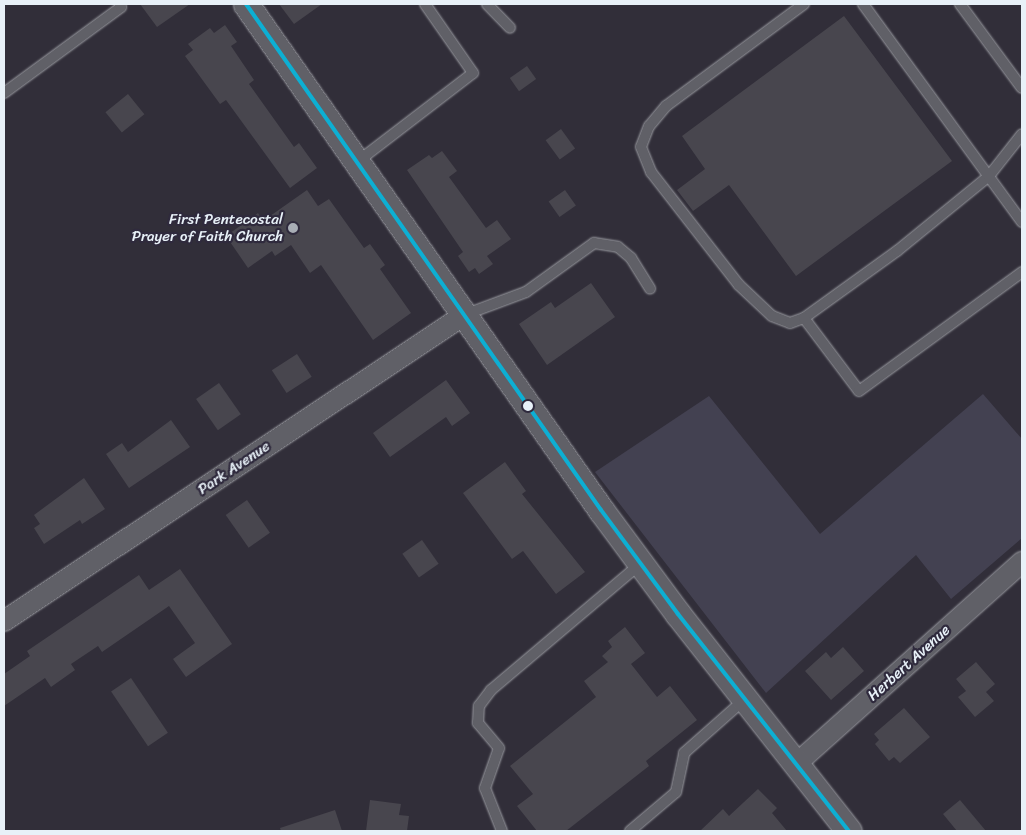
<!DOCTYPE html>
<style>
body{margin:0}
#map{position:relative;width:1026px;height:835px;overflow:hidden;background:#312e39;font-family:Sriracha,sans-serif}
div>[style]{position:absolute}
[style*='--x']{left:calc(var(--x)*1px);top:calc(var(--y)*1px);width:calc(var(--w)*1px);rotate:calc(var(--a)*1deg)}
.green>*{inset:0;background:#434151}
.building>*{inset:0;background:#48464e;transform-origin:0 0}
.roads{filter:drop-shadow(0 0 1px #98999f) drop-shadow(0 0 1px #98999f)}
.service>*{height:10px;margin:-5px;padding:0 5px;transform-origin:5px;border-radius:5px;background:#606067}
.minor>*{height:20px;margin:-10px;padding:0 10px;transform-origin:10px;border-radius:10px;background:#606067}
.tertiary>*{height:25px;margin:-12.5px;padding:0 12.5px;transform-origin:12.5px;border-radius:12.5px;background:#606067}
.bus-1>*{height:4px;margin:-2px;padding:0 2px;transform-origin:2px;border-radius:2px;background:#0dafd3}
.dots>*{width:14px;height:14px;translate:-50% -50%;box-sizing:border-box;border:2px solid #2f2a3d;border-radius:50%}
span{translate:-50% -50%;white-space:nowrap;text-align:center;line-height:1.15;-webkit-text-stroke:4.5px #2f2a3d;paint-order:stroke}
.poi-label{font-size:15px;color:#e8f1f8}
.right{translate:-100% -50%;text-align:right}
.street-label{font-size:15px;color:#e8f1f8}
.frame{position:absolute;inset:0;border:5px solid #e8f1f8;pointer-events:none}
</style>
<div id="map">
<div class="green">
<div style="clip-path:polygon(983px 394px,1022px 439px,1022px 538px,951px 599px,916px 555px,766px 693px,595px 472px,709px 396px,820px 534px)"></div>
</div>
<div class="building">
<div style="clip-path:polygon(140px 4px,190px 4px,157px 27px)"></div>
<div style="clip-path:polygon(279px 4px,322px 4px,294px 24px)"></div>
<div style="clip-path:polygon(844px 16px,952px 161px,796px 276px,729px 185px,693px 211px,677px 190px,705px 169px,682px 136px)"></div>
<div style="clip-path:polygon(225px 25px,237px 42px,231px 46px,254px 80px,249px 84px,294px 147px,299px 143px,317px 168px,290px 188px,226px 100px,220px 104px,185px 56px,193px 50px,188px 44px,210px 28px,214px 33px)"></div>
<div style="left:527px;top:66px;width:16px;height:21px;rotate:55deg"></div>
<div style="left:128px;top:94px;width:26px;height:29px;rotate:51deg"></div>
<div style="left:561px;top:129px;width:24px;height:19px;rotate:54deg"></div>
<div style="clip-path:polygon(442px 151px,457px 171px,449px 177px,486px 228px,497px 220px,511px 239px,487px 256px,493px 264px,479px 274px,475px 268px,469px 272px,458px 256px,463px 252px,407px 170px,429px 155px,432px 158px)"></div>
<div style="clip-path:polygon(307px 190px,318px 206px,329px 199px,364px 248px,370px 244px,385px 265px,380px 269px,411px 313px,373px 340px,321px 265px,310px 273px,291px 245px,275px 256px,272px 251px,248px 268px,226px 236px,258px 213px,263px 221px)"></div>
<div style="left:565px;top:190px;width:19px;height:20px;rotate:55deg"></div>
<div style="clip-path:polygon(591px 283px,615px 317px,547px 365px,519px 324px,551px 302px,555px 308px)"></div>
<div style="left:297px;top:354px;width:27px;height:30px;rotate:57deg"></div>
<div style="clip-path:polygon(446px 380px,470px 413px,452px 426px,446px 417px,390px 457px,373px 433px)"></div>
<div style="left:219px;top:383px;width:38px;height:28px;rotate:55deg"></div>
<div style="clip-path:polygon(171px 420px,190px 447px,129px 488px,106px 454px,122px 443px,128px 452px)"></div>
<div style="clip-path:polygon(505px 462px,526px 491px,522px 494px,585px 572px,556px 594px,523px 551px,512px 559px,463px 493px)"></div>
<div style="clip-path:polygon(84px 478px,105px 509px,82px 524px,80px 520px,44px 544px,34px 528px,40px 524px,34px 515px)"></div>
<div style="left:247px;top:500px;width:40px;height:26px;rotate:55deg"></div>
<div style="left:422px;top:540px;width:29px;height:24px;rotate:55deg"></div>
<div style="clip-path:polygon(180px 569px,232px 644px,186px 677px,173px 659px,195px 643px,169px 606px,102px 652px,98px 646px,71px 664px,75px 670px,51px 687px,45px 678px,4px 706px,4px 674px,30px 656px,27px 651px,139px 575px,149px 590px)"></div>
<div style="clip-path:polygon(625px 627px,645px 653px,631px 664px,657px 697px,670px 686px,697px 720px,646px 761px,649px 766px,566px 831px,537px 831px,517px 806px,533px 794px,510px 766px,596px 697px,584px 681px,608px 662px,602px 656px,612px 647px,608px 641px)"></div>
<div style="clip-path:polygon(843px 647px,864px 671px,831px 700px,805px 671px,826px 652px,831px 658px)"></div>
<div style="clip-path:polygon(976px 662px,995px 684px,986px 692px,994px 701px,975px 717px,958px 697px,966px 691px,956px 679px)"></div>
<div style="left:131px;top:678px;width:66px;height:24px;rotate:56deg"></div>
<div style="clip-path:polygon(904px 708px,930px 737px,900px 763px,894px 757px,889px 761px,875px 744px,879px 740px,874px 734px)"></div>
<div style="clip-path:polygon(758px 789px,777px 808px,772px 813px,787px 831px,700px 831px,723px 809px,729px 816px)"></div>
<div style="clip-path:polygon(370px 800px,401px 804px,399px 815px,409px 816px,407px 831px,366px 831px)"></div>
<div style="clip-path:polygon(960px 800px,986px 831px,957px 831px,943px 814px)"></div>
<div style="clip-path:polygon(335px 810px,342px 831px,281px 831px,280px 828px)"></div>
</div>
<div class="roads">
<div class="service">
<div style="--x:487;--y:4;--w:33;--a:46"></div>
<div style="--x:804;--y:4;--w:172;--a:143.5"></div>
<div style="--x:666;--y:106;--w:26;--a:130"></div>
<div style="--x:649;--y:126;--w:22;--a:111"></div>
<div style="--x:641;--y:147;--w:27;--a:68"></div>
<div style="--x:651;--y:172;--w:143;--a:52.1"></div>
<div style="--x:739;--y:285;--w:45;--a:43.2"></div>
<div style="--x:772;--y:316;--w:19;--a:21"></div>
<div style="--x:790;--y:323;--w:15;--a:-20"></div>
<div style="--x:804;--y:318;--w:115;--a:-35.8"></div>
<div style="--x:897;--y:251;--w:119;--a:-39.2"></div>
<div style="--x:989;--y:176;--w:53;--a:-51.8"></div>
<div style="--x:863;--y:4;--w:270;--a:53.9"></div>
<div style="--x:960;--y:4;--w:104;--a:53.6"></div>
<div style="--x:4;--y:93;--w:145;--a:-36.3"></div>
<div style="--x:121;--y:7;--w:3;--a:-108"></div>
<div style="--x:357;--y:162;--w:146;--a:-37.5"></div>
<div style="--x:473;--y:73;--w:84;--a:-124.8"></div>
<div style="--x:464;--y:315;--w:66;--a:-20.4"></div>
<div style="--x:526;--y:292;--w:84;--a:-35.8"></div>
<div style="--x:594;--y:243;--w:24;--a:9"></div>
<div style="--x:618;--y:247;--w:17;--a:40"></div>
<div style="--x:631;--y:258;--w:36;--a:58"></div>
<div style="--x:804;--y:318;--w:91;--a:53"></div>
<div style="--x:859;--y:391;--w:202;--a:-36.1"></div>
<div style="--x:502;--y:831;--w:46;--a:-111.6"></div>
<div style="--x:485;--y:788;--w:42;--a:-70.7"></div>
<div style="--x:499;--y:748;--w:33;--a:-130"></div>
<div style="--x:478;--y:723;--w:17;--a:-87"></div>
<div style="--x:479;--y:706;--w:20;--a:-53"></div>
<div style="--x:491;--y:690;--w:195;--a:-40.2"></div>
<div style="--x:630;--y:831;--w:60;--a:-40.3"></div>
<div style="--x:676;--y:792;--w:40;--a:-78"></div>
<div style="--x:684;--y:753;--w:80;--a:-41.5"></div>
</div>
<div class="minor">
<div style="--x:4;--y:621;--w:552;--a:-33.63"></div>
<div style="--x:795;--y:765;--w:305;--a:-41.8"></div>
</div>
<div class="tertiary">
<div style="--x:246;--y:4;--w:618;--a:54.95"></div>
<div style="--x:601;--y:510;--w:129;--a:53.5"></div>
<div style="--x:678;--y:614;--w:276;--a:51.8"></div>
</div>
</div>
<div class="bus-1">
<div style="--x:246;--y:4;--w:618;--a:54.95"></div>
<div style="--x:601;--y:510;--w:129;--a:53.5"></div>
<div style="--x:678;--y:614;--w:276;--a:51.8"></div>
</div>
<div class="dots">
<div style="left:293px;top:228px;background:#a8adb5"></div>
<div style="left:528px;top:406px;background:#e8f1f8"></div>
</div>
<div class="poi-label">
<span class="right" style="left:283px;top:228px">First Pentecostal<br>Prayer of Faith Church</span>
</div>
<div class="street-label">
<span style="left:234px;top:468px;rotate:-34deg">Park Avenue</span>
<span style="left:909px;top:663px;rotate:-42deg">Herbert Avenue</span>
</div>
<div class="frame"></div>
</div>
